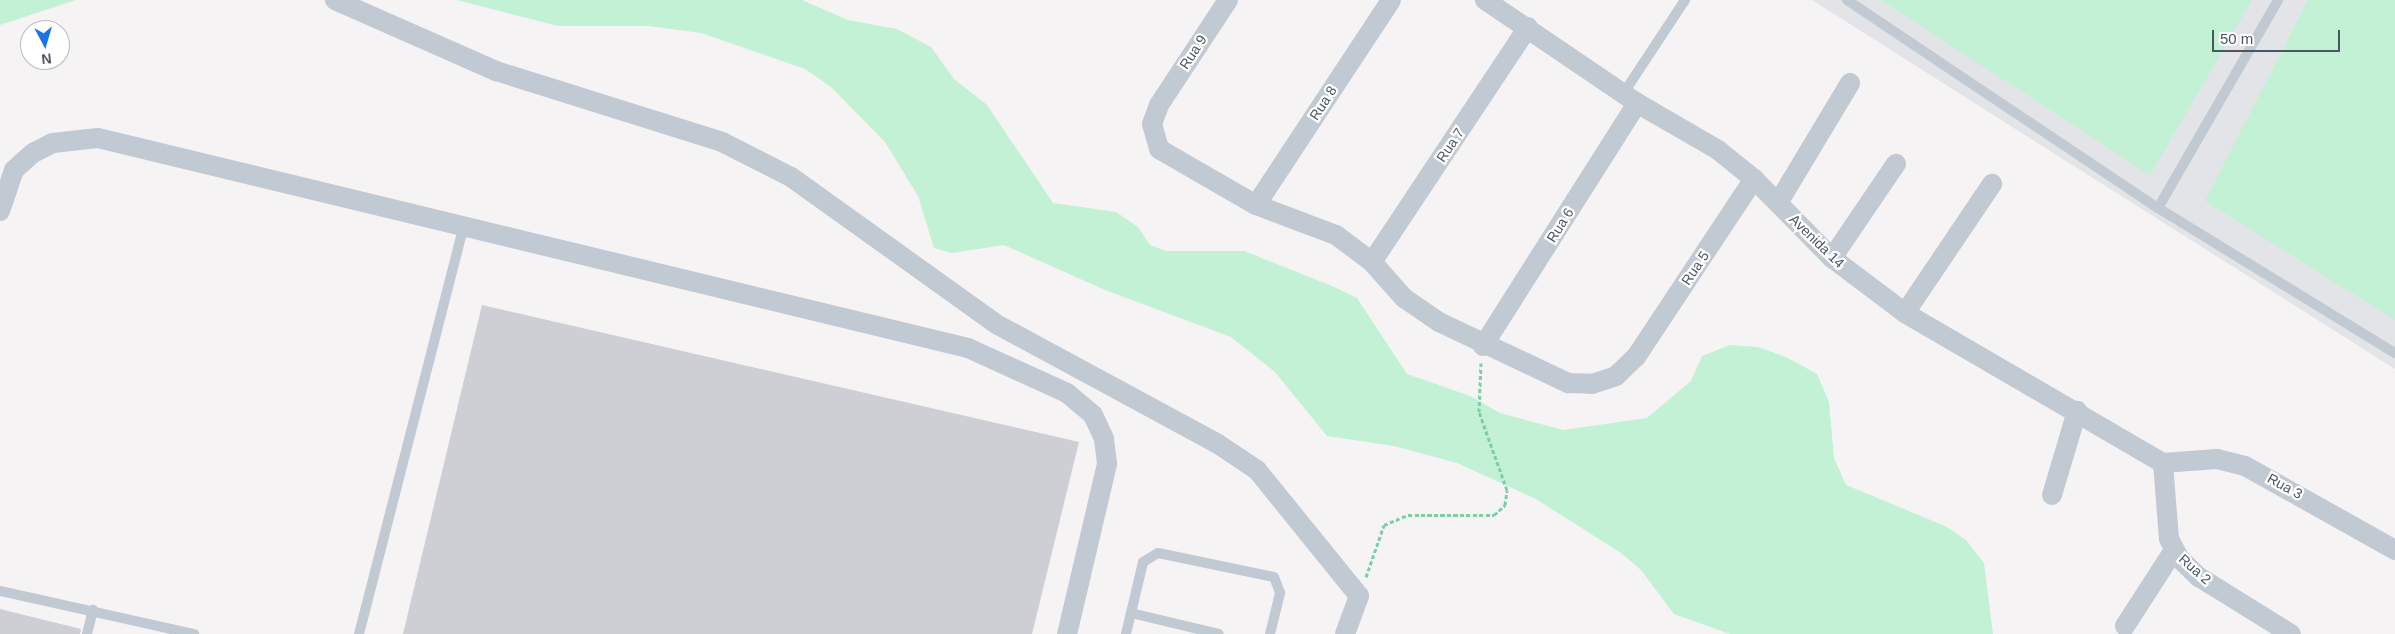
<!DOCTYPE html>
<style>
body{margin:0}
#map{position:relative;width:2395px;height:634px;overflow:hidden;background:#f5f3f3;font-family:Helvetica,sans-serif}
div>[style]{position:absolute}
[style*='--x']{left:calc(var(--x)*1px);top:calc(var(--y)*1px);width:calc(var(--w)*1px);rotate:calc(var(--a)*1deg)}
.airport>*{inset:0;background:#e2e4e7}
.green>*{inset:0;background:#c3f1d5}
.building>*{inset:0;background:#cdcfd5}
.path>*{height:3px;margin-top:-1.5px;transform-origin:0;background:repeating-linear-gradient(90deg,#7ad0a6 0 4px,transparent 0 6.5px)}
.service>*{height:10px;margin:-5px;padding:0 5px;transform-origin:5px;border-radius:5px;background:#c1cad2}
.minor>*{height:20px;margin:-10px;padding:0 10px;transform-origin:10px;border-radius:10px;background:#c1cad2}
span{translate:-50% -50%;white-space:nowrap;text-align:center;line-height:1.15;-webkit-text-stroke:4.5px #fff;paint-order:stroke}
.street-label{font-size:14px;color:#4a5661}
.north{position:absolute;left:20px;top:20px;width:50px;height:50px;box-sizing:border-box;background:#fff;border:1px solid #b7bbc0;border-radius:50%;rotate:174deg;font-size:14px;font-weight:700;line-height:20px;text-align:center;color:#4a5661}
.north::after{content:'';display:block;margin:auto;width:18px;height:22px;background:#1a73e8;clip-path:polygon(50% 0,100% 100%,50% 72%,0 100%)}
.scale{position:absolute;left:2212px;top:30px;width:128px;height:22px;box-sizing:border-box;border:2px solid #4a5661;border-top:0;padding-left:6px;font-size:15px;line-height:18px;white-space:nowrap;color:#4a5661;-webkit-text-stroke:4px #fff;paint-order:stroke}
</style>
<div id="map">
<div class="airport">
<div style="clip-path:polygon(1812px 0,2395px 0,2395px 369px,2066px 161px)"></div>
</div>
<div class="green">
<div style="clip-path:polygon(0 0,76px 0,0 25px)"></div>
<div style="clip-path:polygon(457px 0,802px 0,848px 20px,897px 29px,931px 47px,954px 79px,987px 105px,1053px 203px,1116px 212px,1138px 227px,1150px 245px,1166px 251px,1244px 251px,1332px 286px,1357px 298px,1407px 374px,1470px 396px,1500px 413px,1563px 430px,1647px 418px,1691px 381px,1702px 356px,1730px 345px,1758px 347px,1788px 358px,1817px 374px,1829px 402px,1834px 458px,1846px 485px,1945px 526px,1966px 540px,1984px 563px,1993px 634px,1730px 634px,1674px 614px,1641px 570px,1621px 553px,1536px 499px,1457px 463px,1394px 446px,1327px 436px,1275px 372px,1231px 337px,1105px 290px,1004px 245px,952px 253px,934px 248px,918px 196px,885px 142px,831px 87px,805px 69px,701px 33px,648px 26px,558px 26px)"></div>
<div style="clip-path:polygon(1881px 0,2252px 0,2150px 175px)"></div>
<div style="clip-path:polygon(2308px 0,2395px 0,2395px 320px,2205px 201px)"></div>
</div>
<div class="building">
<div style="clip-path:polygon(482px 305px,1079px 442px,1032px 634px,403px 634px)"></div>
<div style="clip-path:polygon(0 609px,81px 629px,80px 634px,0 634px)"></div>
</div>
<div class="path">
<div style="--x:1366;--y:577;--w:55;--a:-70.9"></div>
<div style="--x:1384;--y:525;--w:26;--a:-23"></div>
<div style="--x:1408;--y:515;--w:86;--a:0"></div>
<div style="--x:1494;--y:515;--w:15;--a:-42"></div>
<div style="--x:1505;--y:505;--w:15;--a:-82"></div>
<div style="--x:1507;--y:490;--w:83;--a:-109.7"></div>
<div style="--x:1479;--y:412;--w:49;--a:-87.7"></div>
</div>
<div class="service">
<div style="--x:1847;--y:0;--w:374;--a:33.8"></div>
<div style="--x:2158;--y:208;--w:278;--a:31.5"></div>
<div style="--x:1623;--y:94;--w:113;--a:-56.6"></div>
<div style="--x:2158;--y:208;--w:240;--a:-60"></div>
<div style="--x:0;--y:591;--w:199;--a:12.5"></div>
<div style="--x:1131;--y:613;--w:90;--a:13.4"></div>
<div style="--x:87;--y:634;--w:25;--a:-76"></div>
<div style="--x:359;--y:634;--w:422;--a:-75.6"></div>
<div style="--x:1126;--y:634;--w:74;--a:-76.7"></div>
<div style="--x:1143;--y:562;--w:17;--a:-31"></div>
<div style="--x:1158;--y:553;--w:118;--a:11.7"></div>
<div style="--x:1274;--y:577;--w:17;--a:69"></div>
<div style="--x:1280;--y:593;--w:42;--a:103.7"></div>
</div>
<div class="minor">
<div style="--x:335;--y:0;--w:176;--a:23.8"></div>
<div style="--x:496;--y:71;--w:237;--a:17.4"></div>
<div style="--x:722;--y:142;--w:77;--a:26.9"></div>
<div style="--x:791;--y:177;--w:254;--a:35.6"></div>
<div style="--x:998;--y:325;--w:250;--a:28.4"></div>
<div style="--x:1218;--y:444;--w:47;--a:33.7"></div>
<div style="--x:1257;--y:470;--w:162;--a:51"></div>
<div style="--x:1359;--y:596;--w:40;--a:110.2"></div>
<div style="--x:1228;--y:0;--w:126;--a:123.3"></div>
<div style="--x:1159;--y:105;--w:20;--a:110"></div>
<div style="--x:1152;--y:124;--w:26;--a:74"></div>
<div style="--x:1159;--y:149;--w:112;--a:30"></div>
<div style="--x:1256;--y:205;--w:85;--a:20.6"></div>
<div style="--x:1336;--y:235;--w:45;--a:36.9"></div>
<div style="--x:1372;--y:262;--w:48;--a:48.4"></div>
<div style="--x:1404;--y:298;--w:42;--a:34.4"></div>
<div style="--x:1439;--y:322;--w:143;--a:25.3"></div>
<div style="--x:1568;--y:383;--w:24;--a:2"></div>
<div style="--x:1592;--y:384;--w:25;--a:-18"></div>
<div style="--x:1616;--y:376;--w:28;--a:-44"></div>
<div style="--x:1636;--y:357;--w:214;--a:-56.5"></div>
<div style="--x:1485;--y:0;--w:184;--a:34.1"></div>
<div style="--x:1637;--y:103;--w:94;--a:30.1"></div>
<div style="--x:1718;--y:150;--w:46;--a:38.9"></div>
<div style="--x:1754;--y:179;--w:111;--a:45.4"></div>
<div style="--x:1832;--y:258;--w:91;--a:37"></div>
<div style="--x:1905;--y:313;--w:298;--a:30.2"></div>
<div style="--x:1778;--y:203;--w:140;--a:-59"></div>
<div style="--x:1256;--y:205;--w:245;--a:-56.6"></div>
<div style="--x:0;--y:211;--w:43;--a:-71.1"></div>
<div style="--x:14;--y:170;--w:25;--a:-42"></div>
<div style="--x:33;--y:153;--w:22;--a:-27"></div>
<div style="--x:53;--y:143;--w:45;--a:-6.3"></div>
<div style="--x:98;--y:138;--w:895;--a:13.57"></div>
<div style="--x:968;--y:348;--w:109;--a:24.4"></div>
<div style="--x:1067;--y:393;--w:34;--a:40"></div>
<div style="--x:1093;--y:415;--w:26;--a:65"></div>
<div style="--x:1104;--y:439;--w:25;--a:83"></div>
<div style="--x:1107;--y:464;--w:175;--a:103.2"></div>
<div style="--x:1832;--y:258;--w:114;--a:-55.8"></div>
<div style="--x:1372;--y:262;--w:282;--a:-56.4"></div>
<div style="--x:1905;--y:313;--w:156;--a:-56"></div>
<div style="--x:1483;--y:346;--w:288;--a:-57.6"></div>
<div style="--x:2163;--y:463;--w:54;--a:-4.2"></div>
<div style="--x:2217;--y:459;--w:29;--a:14"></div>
<div style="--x:2245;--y:466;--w:172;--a:29.2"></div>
<div style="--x:2163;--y:463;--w:76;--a:85.5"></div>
<div style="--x:2169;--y:539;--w:21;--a:62"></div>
<div style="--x:2179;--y:558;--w:28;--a:44"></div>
<div style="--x:2199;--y:577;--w:108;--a:31.8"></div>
<div style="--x:2052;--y:495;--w:88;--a:-73.4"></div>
<div style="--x:2125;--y:626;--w:90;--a:-57.2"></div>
</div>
<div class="street-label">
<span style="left:1193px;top:52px;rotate:-57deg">Rua 9</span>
<span style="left:1323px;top:103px;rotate:-57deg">Rua 8</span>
<span style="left:1450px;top:145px;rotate:-56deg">Rua 7</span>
<span style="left:1560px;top:225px;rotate:-58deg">Rua 6</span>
<span style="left:1817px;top:241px;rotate:44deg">Avenida 14</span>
<span style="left:1695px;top:268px;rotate:-56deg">Rua 5</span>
<span style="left:2285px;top:486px;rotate:29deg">Rua 3</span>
<span style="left:2195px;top:569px;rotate:41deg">Rua 2</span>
</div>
<div class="north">N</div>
<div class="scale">50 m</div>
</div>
